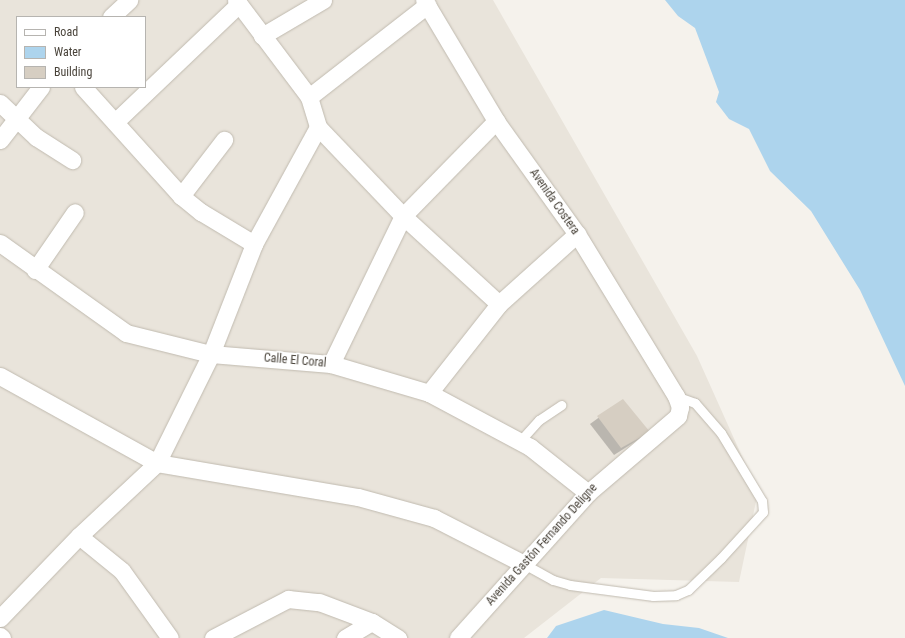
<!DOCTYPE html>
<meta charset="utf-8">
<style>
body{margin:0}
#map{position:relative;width:905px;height:638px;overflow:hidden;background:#f5f2ec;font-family:"Roboto Condensed",sans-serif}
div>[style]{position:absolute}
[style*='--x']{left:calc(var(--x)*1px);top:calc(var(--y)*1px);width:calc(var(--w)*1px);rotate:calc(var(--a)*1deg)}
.residential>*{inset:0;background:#e9e4db}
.water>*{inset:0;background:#add4ed}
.shadow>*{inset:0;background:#0003}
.building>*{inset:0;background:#d6cec2}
.roads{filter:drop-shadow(0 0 1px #c0baaf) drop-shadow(0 0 1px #c0baaf)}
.lane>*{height:9px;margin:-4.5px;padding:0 4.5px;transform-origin:4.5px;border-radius:4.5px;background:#fff}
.street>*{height:17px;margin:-8.5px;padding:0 8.5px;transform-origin:8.5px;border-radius:8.5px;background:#fff}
span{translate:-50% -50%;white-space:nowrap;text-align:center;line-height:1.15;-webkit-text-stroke:3px #fff;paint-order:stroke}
.street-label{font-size:12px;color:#49433a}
.legend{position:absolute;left:16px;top:16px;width:130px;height:72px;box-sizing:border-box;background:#fff;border:1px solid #b6b4b0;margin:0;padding:5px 7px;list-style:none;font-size:12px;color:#49433a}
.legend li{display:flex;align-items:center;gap:8px;height:20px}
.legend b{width:20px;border:1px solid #b6b4b0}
</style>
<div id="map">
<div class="residential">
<div style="clip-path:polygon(evenodd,0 0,493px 0,697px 356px,758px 492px,739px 582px,601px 578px,524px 638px,0 638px,0 0,17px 17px,145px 17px,145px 87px,17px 87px,17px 17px)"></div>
</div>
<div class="water">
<div style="clip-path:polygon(665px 0,905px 0,905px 386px,860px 290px,811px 211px,770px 171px,749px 129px,729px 119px,716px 102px,719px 92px,695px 28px,678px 16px)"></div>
<div style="clip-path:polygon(604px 610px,663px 624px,699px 628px,728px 638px,547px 638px,556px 626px)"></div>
</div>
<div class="shadow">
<div style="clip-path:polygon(623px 400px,641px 438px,614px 455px,590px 424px)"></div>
</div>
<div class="building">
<div style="clip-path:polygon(623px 399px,650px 432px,621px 448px,597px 416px)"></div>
</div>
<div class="roads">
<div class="lane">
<div style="--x:519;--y:442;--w:30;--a:-48"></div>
<div style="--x:539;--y:420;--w:27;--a:-34"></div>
<div style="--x:524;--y:564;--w:33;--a:29"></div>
<div style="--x:553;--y:580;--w:18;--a:16"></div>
<div style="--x:570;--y:585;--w:84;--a:7.5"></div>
<div style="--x:653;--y:596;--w:23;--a:-2"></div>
<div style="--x:676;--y:595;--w:13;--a:-23"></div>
<div style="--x:688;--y:590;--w:46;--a:-44.1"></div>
<div style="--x:721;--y:558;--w:62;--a:-47.6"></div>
<div style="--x:763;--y:512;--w:11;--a:-95"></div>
<div style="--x:762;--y:501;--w:79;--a:-121.1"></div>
<div style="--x:721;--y:433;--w:40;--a:-131"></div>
<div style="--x:695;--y:403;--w:20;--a:-160"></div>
</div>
<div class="street">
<div style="--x:236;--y:0;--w:121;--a:53"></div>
<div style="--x:309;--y:97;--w:31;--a:73"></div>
<div style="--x:318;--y:127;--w:123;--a:46.3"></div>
<div style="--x:403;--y:216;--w:130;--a:42.5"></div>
<div style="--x:424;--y:0;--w:141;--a:59.2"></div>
<div style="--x:496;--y:121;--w:139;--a:54.4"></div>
<div style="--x:577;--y:234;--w:190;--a:58.6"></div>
<div style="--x:676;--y:396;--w:12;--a:70"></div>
<div style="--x:680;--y:407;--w:9;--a:103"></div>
<div style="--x:678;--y:416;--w:118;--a:139.5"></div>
<div style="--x:588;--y:493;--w:195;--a:131.9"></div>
<div style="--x:111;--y:17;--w:25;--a:-43"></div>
<div style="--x:262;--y:36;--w:71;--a:-30.5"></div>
<div style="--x:83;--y:87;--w:147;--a:48"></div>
<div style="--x:181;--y:196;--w:26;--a:39"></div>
<div style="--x:201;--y:212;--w:62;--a:31.1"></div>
<div style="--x:309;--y:97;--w:150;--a:-37.9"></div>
<div style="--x:0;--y:103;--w:50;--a:43.4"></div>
<div style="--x:36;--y:137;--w:43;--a:32.6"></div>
<div style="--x:115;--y:122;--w:171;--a:-43.6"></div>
<div style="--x:0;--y:140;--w:67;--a:-52.3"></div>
<div style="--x:181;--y:196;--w:71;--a:-52.5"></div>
<div style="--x:0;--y:243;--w:155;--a:35.5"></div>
<div style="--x:126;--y:333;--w:88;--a:13.9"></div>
<div style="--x:211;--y:354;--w:120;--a:4.8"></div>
<div style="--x:331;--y:364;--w:102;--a:16.5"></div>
<div style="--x:429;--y:393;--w:115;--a:28.1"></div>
<div style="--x:530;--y:447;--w:74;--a:38.4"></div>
<div style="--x:35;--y:270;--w:70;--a:-55.4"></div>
<div style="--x:331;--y:364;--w:165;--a:-64.1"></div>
<div style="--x:403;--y:216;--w:133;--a:-45.6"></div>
<div style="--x:0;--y:376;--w:179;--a:29"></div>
<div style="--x:157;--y:463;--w:204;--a:9.6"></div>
<div style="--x:358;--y:497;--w:79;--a:15.4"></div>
<div style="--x:434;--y:518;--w:101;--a:27.1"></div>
<div style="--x:429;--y:393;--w:113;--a:-51.8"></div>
<div style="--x:499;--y:304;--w:105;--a:-41.9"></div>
<div style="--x:79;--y:536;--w:55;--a:39.1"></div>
<div style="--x:122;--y:571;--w:82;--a:54.4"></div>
<div style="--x:0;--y:618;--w:114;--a:-46.1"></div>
<div style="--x:79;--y:536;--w:107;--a:-43.1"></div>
<div style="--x:157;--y:463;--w:122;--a:-63.6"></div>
<div style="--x:211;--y:354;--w:118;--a:-68.6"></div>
<div style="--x:254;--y:244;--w:133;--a:-61.3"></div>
<div style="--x:0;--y:636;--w:3;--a:45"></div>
<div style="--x:213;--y:638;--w:85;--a:-27.5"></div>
<div style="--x:288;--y:599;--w:31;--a:6"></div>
<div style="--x:319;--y:602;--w:57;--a:20.7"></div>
<div style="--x:372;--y:622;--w:31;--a:32"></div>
<div style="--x:345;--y:638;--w:31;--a:-31"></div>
</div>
</div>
<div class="street-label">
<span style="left:554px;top:202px;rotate:55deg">Avenida Costera</span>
<span style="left:295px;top:361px;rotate:5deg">Calle El Coral</span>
<span style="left:542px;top:545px;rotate:-48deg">Avenida Gastón Fernando Deligne</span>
</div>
<ul class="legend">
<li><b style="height:5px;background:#fff"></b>Road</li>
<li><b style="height:11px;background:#add4ed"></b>Water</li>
<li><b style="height:11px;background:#d6cec2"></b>Building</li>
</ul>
</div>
